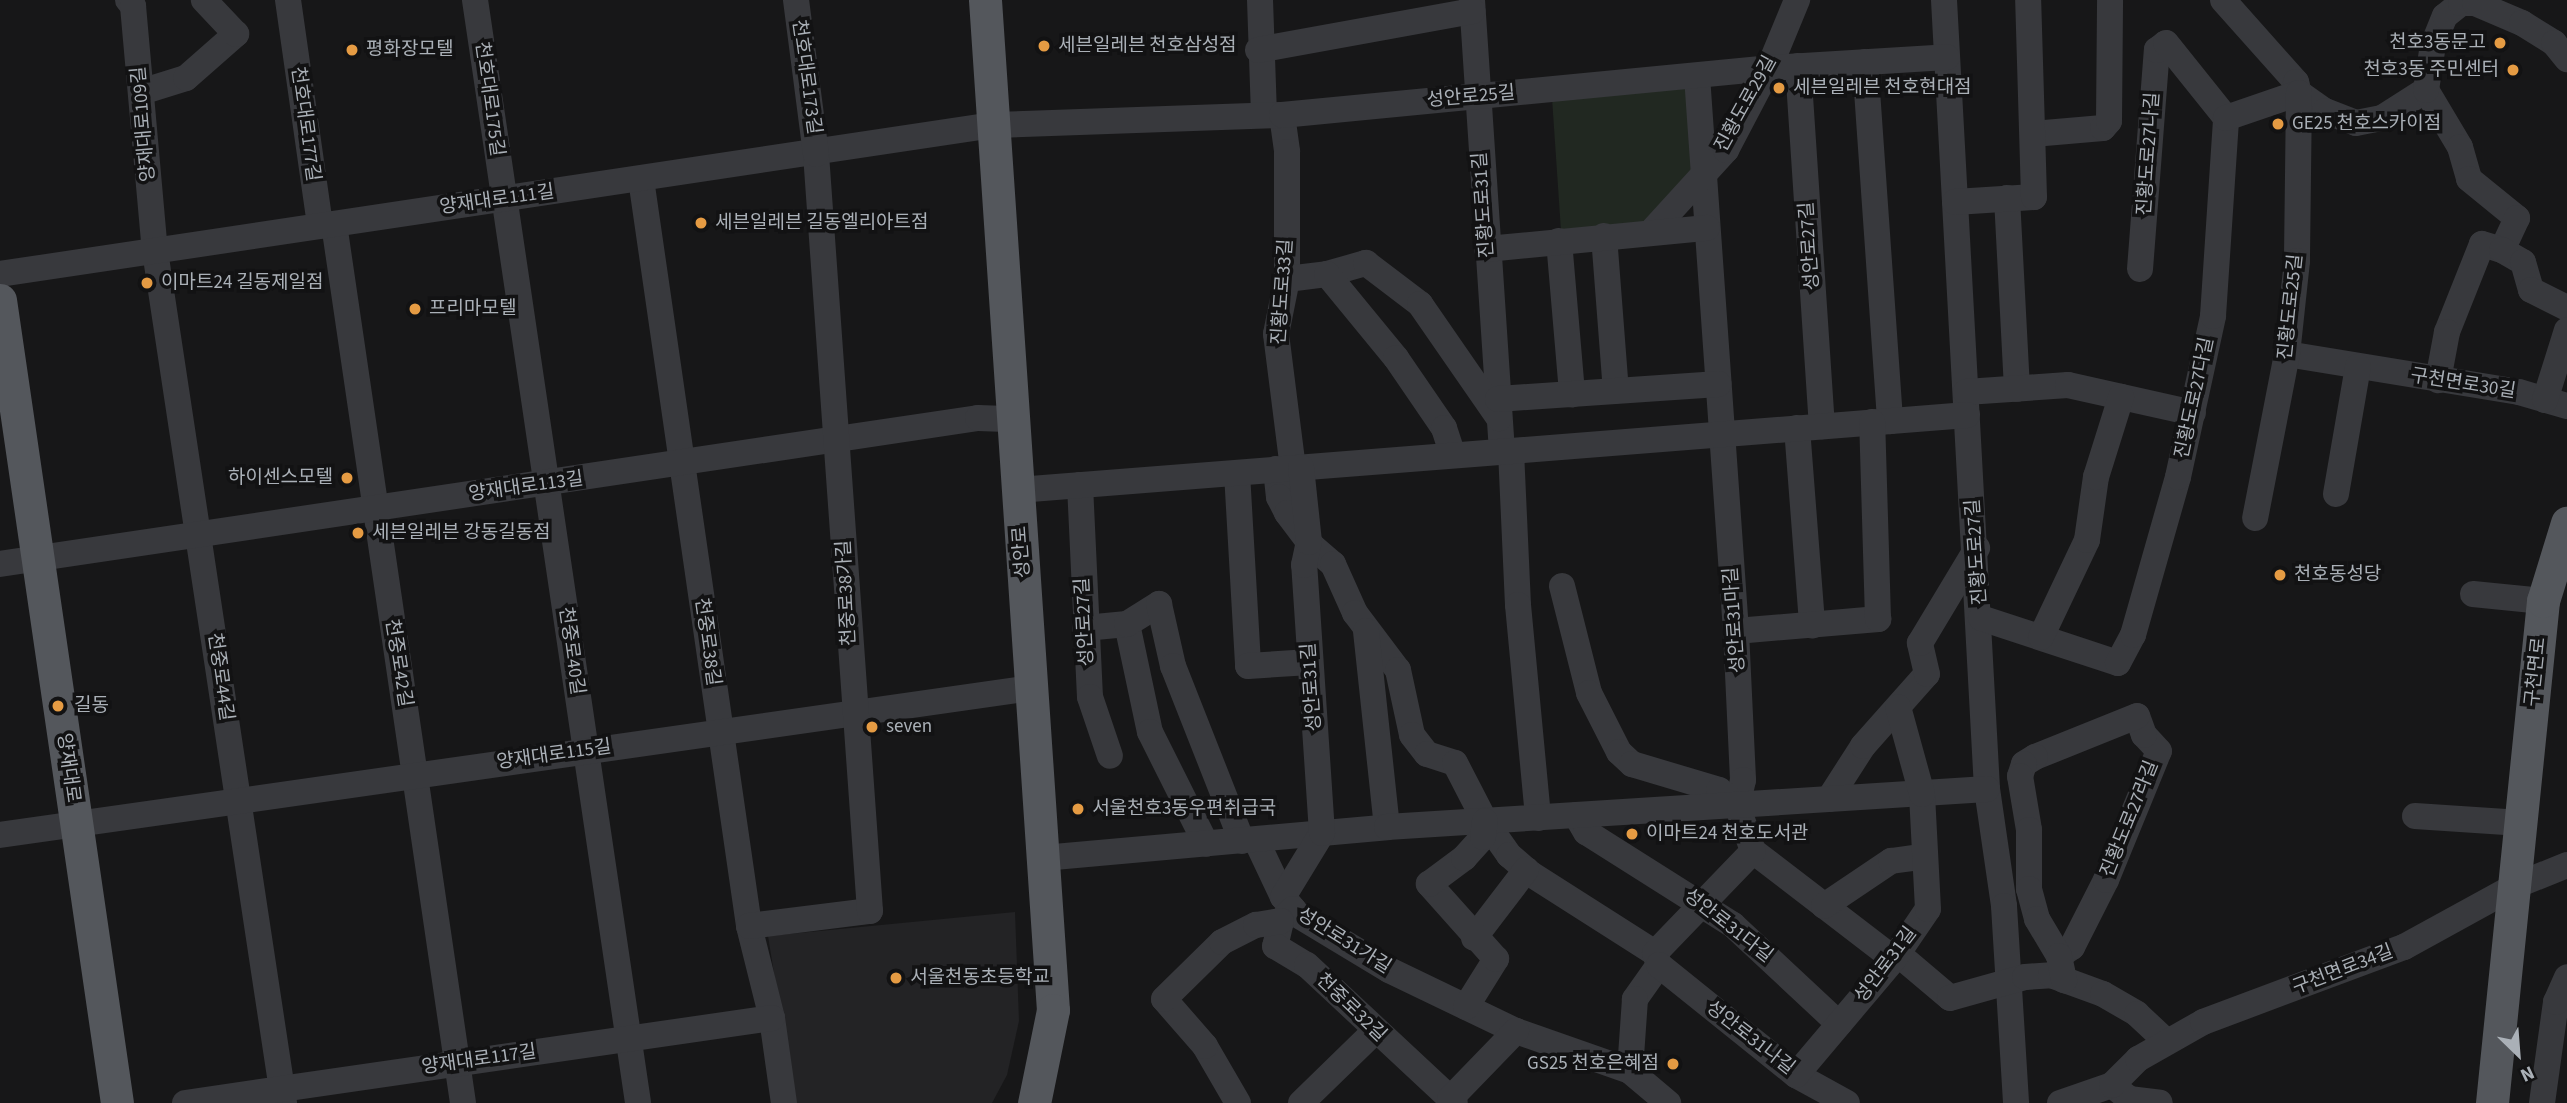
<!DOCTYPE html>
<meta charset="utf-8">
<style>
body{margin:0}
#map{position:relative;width:2567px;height:1103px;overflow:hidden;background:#171718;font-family:"Source Sans 3","Noto Sans KR",sans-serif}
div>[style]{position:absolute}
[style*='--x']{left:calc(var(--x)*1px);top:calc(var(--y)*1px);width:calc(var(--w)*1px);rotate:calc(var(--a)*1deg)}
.built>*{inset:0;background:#232325}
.green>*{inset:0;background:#212821}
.minor>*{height:26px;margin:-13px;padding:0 13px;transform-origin:13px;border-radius:13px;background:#38393d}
.major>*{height:33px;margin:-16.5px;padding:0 16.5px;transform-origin:16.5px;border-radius:16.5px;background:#54575c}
.dots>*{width:19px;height:19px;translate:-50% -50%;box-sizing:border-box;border:4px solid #121213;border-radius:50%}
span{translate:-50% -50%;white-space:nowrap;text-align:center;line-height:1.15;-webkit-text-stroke:7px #121213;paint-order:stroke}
.poi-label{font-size:19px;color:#aab0b7}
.right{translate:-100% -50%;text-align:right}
.left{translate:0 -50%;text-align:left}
.street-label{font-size:19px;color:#aab0b7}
.north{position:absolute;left:2483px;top:1019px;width:70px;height:70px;-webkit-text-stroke:5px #121213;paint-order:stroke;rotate:155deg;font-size:19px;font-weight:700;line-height:28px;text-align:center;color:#aab0b7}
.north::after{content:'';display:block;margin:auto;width:24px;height:32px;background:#aab0b7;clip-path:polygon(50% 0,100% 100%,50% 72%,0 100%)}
</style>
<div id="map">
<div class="built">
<div style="clip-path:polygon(1015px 912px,1019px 1021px,1007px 1075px,992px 1103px,795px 1103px,768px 936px)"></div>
</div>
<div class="green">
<div style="clip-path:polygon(1692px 83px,1697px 170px,1648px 223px,1561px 231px,1552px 98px)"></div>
</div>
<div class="minor">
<div style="--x:128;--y:0;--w:8;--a:50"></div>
<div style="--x:133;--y:6;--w:246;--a:84.9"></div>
<div style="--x:155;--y:251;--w:862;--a:81.39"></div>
<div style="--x:288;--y:0;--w:228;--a:81.9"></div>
<div style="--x:475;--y:0;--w:1115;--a:81.59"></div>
<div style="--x:1260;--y:0;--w:115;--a:88"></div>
<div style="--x:1472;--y:0;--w:452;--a:86.2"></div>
<div style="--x:1944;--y:0;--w:790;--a:86.88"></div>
<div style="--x:1987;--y:789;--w:118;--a:81.7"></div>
<div style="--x:2004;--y:906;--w:197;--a:86.5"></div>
<div style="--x:2223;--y:0;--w:110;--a:48.3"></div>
<div style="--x:2296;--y:82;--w:11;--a:75"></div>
<div style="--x:2299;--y:93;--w:32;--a:35"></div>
<div style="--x:2325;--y:111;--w:33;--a:21"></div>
<div style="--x:2356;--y:123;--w:26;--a:-11"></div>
<div style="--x:2382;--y:118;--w:52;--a:-32.5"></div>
<div style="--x:1258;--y:50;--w:218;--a:-10.3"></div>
<div style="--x:1865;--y:62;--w:360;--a:86"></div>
<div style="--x:1798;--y:66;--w:361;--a:86.2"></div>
<div style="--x:1697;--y:76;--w:556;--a:85.98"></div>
<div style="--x:1736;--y:631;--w:149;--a:87.3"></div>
<div style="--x:1743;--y:780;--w:26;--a:103"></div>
<div style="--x:2426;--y:90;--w:66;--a:59.2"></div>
<div style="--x:2460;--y:147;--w:33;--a:74"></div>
<div style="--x:2469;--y:179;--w:62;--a:39.1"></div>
<div style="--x:2517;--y:218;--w:35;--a:115"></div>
<div style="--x:2502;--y:250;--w:21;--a:-163"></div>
<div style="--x:2482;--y:244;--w:95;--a:111.7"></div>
<div style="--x:2447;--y:332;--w:49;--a:100.6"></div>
<div style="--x:2426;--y:90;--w:46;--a:-81.2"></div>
<div style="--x:2433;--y:45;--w:31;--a:-68"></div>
<div style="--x:2445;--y:16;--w:21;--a:-39"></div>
<div style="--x:2461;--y:3;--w:14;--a:0"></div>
<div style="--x:2475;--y:3;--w:51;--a:23.1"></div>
<div style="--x:2522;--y:23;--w:38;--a:32"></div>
<div style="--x:2554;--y:43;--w:21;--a:51"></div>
<div style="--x:141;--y:92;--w:47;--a:-17.3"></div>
<div style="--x:186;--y:78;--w:67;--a:-41.3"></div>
<div style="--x:236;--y:34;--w:47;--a:-133.3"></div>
<div style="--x:1282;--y:115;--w:37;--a:82"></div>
<div style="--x:1287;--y:152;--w:127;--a:90"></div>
<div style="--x:1287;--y:279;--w:56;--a:101.3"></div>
<div style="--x:1276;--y:334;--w:135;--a:82.8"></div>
<div style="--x:2033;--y:134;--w:70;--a:-4.9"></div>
<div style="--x:2103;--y:128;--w:9;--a:-49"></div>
<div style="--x:2109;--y:121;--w:121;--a:-89.5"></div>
<div style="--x:641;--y:179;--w:755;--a:81.77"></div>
<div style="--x:749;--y:926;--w:95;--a:76"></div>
<div style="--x:772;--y:1018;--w:86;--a:82"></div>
<div style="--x:2007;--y:198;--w:191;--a:87"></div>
<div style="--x:1955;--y:202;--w:79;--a:-3.6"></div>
<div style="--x:2034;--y:197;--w:197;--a:-91.7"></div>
<div style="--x:334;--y:224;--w:888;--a:81.65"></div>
<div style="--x:1652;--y:231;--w:110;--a:-47.6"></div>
<div style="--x:1726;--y:150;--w:93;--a:-62.3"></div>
<div style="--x:1769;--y:68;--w:74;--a:-67.6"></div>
<div style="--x:1604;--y:236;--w:155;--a:85.6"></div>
<div style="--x:1559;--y:241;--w:154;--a:85.1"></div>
<div style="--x:1487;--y:249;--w:221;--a:-5.5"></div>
<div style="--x:2502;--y:250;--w:24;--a:30"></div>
<div style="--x:2523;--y:262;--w:29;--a:74"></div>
<div style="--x:2531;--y:290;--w:40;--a:26.6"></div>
<div style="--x:2140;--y:269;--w:220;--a:-85.6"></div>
<div style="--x:2157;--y:50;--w:11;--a:-38"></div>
<div style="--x:2166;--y:43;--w:96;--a:51.3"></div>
<div style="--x:0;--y:274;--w:1005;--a:-8.53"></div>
<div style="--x:994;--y:125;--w:288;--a:-2"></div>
<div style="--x:1282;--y:115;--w:489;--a:-5.5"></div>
<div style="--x:1769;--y:68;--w:178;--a:-3.5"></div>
<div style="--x:1327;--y:274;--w:41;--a:-15.8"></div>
<div style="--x:1366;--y:263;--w:68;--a:37.2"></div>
<div style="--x:1420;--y:304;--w:139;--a:55.3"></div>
<div style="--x:1287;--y:279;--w:40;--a:-7.1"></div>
<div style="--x:1327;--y:274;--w:109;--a:50.6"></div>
<div style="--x:1396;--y:358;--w:85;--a:55.6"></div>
<div style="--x:1444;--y:428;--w:28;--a:72"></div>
<div style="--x:2287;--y:354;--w:235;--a:9.3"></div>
<div style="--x:2519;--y:392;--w:50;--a:16.3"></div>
<div style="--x:1966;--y:392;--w:102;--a:-3.9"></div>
<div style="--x:2068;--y:385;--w:128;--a:12.6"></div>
<div style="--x:1498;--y:399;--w:221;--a:-3.9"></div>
<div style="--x:2545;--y:400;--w:73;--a:-72.6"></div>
<div style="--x:1797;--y:428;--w:198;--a:85.6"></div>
<div style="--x:1511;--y:451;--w:154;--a:87.4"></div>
<div style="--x:1518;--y:605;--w:214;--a:84.6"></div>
<div style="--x:1276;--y:469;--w:28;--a:84"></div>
<div style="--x:1279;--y:497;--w:18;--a:63"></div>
<div style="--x:1287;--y:513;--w:41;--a:52.9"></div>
<div style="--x:1312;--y:546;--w:28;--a:41"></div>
<div style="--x:1333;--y:564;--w:54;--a:65.8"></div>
<div style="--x:1355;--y:613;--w:71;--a:53"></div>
<div style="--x:1398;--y:670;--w:66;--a:77.8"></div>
<div style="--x:1412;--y:735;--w:24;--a:52"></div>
<div style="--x:1427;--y:754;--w:29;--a:18"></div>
<div style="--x:1455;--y:763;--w:65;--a:62.7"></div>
<div style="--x:1485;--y:821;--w:42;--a:54.8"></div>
<div style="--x:1509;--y:855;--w:29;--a:41"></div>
<div style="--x:1531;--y:874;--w:147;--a:32.5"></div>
<div style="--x:1655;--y:953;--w:13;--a:72"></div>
<div style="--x:1659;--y:965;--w:42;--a:125.2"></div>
<div style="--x:1635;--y:999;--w:72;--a:94"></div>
<div style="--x:1237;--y:473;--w:193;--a:86.7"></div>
<div style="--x:1248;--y:666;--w:62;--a:-3.7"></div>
<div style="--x:1080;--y:485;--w:212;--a:87.3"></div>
<div style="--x:1090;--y:697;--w:62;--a:71.3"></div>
<div style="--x:1018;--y:490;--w:952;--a:-4.52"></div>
<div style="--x:2336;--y:494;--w:129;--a:-80.2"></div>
<div style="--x:0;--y:564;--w:989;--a:-8.49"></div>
<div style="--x:978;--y:418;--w:36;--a:2"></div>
<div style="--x:1562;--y:586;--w:110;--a:75.8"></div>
<div style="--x:1589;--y:693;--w:66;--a:63"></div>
<div style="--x:1619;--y:752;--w:18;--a:43"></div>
<div style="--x:1632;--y:764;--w:91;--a:16.6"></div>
<div style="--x:1719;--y:790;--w:23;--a:40"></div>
<div style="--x:2473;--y:594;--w:70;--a:5.7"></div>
<div style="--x:1981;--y:618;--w:144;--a:18.2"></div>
<div style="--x:2118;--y:663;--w:32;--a:-62"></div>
<div style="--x:2133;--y:635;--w:164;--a:-74.1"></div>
<div style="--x:2178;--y:477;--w:165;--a:-77.7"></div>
<div style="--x:2213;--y:316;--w:198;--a:-86.2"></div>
<div style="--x:2226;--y:118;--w:77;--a:-18.9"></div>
<div style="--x:2299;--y:93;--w:168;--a:90.7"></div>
<div style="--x:2297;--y:261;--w:94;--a:96.1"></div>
<div style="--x:2287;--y:354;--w:167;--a:101"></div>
<div style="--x:1127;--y:624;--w:110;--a:78"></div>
<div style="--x:1150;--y:732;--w:125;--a:63.4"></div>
<div style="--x:1085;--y:628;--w:42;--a:-5.4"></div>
<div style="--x:1127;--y:624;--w:38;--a:-32"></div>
<div style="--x:1159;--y:604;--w:64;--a:77.3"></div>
<div style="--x:1173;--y:666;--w:188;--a:68.5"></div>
<div style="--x:1366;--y:631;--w:197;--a:83.9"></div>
<div style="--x:1736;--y:631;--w:143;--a:-4.8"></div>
<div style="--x:1878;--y:619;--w:197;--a:-91.7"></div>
<div style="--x:2041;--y:637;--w:107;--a:-64.6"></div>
<div style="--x:2087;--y:540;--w:64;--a:-81.9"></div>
<div style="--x:2096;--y:477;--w:84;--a:-72.6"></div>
<div style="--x:1829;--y:799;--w:63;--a:-57.3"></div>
<div style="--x:1863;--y:746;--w:96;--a:-48.4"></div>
<div style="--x:1927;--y:674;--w:32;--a:-103"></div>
<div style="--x:1920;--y:643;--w:111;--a:-59"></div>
<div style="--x:1737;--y:805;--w:49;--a:70.8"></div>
<div style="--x:1753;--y:851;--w:178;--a:37.5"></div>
<div style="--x:1576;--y:815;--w:20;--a:60"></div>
<div style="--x:1586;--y:832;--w:174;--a:32.3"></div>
<div style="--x:1733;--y:925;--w:145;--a:43"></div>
<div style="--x:2415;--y:816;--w:106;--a:3.8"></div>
<div style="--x:0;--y:835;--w:1041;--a:-8.11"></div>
<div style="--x:1256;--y:840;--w:63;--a:64.7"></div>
<div style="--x:1283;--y:897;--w:23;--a:50"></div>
<div style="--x:1298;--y:915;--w:106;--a:31.1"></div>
<div style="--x:1389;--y:970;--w:141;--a:25.7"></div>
<div style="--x:1516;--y:1031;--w:121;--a:19.3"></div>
<div style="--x:1630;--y:1071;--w:50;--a:40.1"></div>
<div style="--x:1043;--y:858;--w:345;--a:-5.1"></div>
<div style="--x:1387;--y:827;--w:601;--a:-3.62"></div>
<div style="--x:1283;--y:897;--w:75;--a:-58.6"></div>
<div style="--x:1322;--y:833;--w:269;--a:-93.8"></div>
<div style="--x:1304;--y:565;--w:24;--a:-78"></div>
<div style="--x:1309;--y:542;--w:75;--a:-96.1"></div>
<div style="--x:1824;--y:906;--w:81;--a:-33.9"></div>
<div style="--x:1891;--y:861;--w:34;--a:-8"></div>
<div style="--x:1293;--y:909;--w:17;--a:135"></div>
<div style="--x:1281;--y:921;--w:26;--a:103"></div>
<div style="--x:1275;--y:946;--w:37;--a:31"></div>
<div style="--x:1307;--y:965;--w:202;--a:43"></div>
<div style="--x:749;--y:926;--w:122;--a:-7.1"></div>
<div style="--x:870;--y:911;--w:759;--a:-94.08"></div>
<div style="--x:816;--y:154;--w:155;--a:-97.4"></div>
<div style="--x:1474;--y:938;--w:86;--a:-52.6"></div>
<div style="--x:1655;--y:953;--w:141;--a:-46.1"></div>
<div style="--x:1898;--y:954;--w:68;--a:40.2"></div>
<div style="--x:1950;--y:998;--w:78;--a:-15.6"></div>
<div style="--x:2025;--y:977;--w:26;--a:-4"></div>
<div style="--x:2051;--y:975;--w:55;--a:20.1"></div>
<div style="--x:2103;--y:994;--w:39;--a:30"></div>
<div style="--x:2137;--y:1014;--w:41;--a:43"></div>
<div style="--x:2059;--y:956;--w:16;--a:-35"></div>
<div style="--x:2072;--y:947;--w:75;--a:-63.1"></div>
<div style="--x:2106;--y:880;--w:139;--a:-67.7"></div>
<div style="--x:2159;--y:751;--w:22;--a:-133"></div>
<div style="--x:2144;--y:735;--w:20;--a:-110"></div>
<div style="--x:2137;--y:716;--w:110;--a:158.1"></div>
<div style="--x:2035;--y:757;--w:13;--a:148"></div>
<div style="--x:2024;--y:764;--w:13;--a:108"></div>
<div style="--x:2020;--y:776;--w:55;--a:80.5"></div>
<div style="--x:2029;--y:830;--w:59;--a:90"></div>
<div style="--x:2029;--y:889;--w:31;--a:75"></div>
<div style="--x:2037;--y:919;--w:43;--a:59.3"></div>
<div style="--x:2059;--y:956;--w:25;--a:78"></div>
<div style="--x:1659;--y:965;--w:176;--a:38.8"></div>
<div style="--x:1796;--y:1075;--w:58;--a:28.8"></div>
<div style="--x:1466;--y:1007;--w:57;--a:-58"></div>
<div style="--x:1496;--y:959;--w:101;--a:-131.8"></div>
<div style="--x:1429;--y:884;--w:44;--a:-36.6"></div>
<div style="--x:1464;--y:858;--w:28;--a:-48"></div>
<div style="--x:1483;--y:837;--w:16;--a:-83"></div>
<div style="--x:1796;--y:1075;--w:152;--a:-49.8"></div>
<div style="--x:1894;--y:959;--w:60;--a:-55.8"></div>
<div style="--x:1928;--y:909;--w:115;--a:-93"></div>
<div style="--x:1922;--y:794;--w:90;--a:-105.4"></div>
<div style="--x:2112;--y:1085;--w:22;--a:39"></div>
<div style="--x:2129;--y:1099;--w:31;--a:7"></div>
<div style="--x:1450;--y:1099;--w:95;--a:-45.9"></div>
<div style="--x:185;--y:1103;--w:593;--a:-8.24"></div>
<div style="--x:1238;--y:1103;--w:66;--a:-120.1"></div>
<div style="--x:1205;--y:1046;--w:62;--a:-131.1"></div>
<div style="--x:1164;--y:999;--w:81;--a:-44.5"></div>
<div style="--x:1222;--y:942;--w:38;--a:-27"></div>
<div style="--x:1256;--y:925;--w:25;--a:-9"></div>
<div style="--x:1301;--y:1103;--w:102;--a:-44.2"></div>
<div style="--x:2060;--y:1103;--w:55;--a:-19.1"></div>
<div style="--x:2112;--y:1085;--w:37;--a:-45"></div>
<div style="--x:2138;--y:1059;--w:75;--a:-29.6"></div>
<div style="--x:2203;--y:1022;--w:215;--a:-20.5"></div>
<div style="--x:2404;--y:947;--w:127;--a:-28.8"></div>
<div style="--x:2515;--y:886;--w:56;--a:-22"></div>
<div style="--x:2542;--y:1103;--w:102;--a:-82.1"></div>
<div style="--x:2556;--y:1002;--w:27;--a:-66"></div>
</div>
<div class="major">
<div style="--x:985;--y:0;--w:1012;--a:86.15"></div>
<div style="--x:1053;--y:1010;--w:95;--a:101.5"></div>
<div style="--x:0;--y:300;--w:811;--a:81.71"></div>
<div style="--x:2492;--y:1103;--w:505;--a:-84.2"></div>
<div style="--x:2543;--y:601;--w:82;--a:-72.9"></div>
</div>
<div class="dots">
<div style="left:2500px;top:43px;background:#e59b43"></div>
<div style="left:1044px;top:46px;background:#e59b43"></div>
<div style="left:352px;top:50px;background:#e59b43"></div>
<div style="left:2513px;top:70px;background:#e59b43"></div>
<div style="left:1779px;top:88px;background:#e59b43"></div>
<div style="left:2278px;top:124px;background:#e59b43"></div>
<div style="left:701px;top:223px;background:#e59b43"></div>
<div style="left:147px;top:283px;background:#e59b43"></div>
<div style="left:415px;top:309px;background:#e59b43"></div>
<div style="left:347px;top:478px;background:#e59b43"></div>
<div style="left:358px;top:533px;background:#e59b43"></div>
<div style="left:2280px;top:575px;background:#e59b43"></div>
<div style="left:58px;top:706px;background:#e59b43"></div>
<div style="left:872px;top:727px;background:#e59b43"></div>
<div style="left:1078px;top:809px;background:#e59b43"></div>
<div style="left:1632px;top:834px;background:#e59b43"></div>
<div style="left:896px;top:978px;background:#e59b43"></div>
<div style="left:1673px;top:1064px;background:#e59b43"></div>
</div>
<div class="poi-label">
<span class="right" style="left:2486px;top:43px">천호3동문고</span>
<span class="left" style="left:1058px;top:46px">세븐일레븐 천호삼성점</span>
<span class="left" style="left:366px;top:50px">평화장모텔</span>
<span class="right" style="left:2499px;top:70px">천호3동 주민센터</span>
<span class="left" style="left:1793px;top:88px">세븐일레븐 천호현대점</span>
<span class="left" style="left:2292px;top:124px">GE25 천호스카이점</span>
<span class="left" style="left:715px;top:223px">세븐일레븐 길동엘리아트점</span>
<span class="left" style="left:161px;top:283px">이마트24 길동제일점</span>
<span class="left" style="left:429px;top:309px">프리마모텔</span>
<span class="right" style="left:333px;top:478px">하이센스모텔</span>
<span class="left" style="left:372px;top:533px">세븐일레븐 강동길동점</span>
<span class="left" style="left:2294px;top:575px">천호동성당</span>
<span class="left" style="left:74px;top:706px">길동</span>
<span class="left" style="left:886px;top:727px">seven</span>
<span class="left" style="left:1092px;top:809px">서울천호3동우편취급국</span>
<span class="left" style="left:1646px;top:834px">이마트24 천호도서관</span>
<span class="left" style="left:910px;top:978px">서울천동초등학교</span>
<span class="right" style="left:1659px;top:1064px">GS25 천호은혜점</span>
</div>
<div class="street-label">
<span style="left:806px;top:77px;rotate:82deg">천호대로173길</span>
<span style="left:1471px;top:97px;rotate:-5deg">성안로25길</span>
<span style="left:489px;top:99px;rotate:82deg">천호대로175길</span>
<span style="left:1746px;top:104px;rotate:-61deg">진황도로29길</span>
<span style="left:144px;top:124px;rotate:-95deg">양재대로109길</span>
<span style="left:305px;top:124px;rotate:82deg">천호대로177길</span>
<span style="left:2149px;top:154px;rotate:-86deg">진황도로27나길</span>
<span style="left:497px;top:200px;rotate:-8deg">양재대로111길</span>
<span style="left:1484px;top:205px;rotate:-94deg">진황도로31길</span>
<span style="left:1810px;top:246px;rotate:-94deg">성안로27길</span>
<span style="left:1283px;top:292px;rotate:-86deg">진황도로33길</span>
<span style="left:2291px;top:307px;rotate:-84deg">진황도로25길</span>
<span style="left:2463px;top:384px;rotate:9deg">구천면로30길</span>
<span style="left:2195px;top:398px;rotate:-78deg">진황도로27다길</span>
<span style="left:526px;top:487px;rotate:-8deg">양재대로113길</span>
<span style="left:1022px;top:552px;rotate:-94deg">성안로</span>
<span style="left:1977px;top:552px;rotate:-94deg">진황도로27길</span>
<span style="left:847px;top:593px;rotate:-93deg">천중로38가길</span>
<span style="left:1735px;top:620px;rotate:-94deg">성안로31마길</span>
<span style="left:1085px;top:622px;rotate:-93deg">성안로27길</span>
<span style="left:707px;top:642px;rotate:82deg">천중로38길</span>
<span style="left:571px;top:651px;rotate:82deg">천중로40길</span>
<span style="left:398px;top:663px;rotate:81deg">천중로42길</span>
<span style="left:2536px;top:672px;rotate:-84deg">구천면로</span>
<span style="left:220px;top:677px;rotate:82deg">천중로44길</span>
<span style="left:1312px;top:687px;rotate:-94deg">성안로31길</span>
<span style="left:554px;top:755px;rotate:-8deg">양재대로115길</span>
<span style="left:68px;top:768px;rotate:82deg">양재대로</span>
<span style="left:2130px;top:819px;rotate:-68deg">진황도로27라길</span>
<span style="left:1728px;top:926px;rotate:38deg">성안로31다길</span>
<span style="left:1344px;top:941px;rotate:32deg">성안로31가길</span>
<span style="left:1886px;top:965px;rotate:-53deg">성안로31길</span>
<span style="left:2343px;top:970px;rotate:-21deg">구천면로34길</span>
<span style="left:1351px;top:1008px;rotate:44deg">천중로32길</span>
<span style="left:1750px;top:1038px;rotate:38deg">성안로31나길</span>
<span style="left:479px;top:1060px;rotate:-8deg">양재대로117길</span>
</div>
<div class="north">N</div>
</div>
